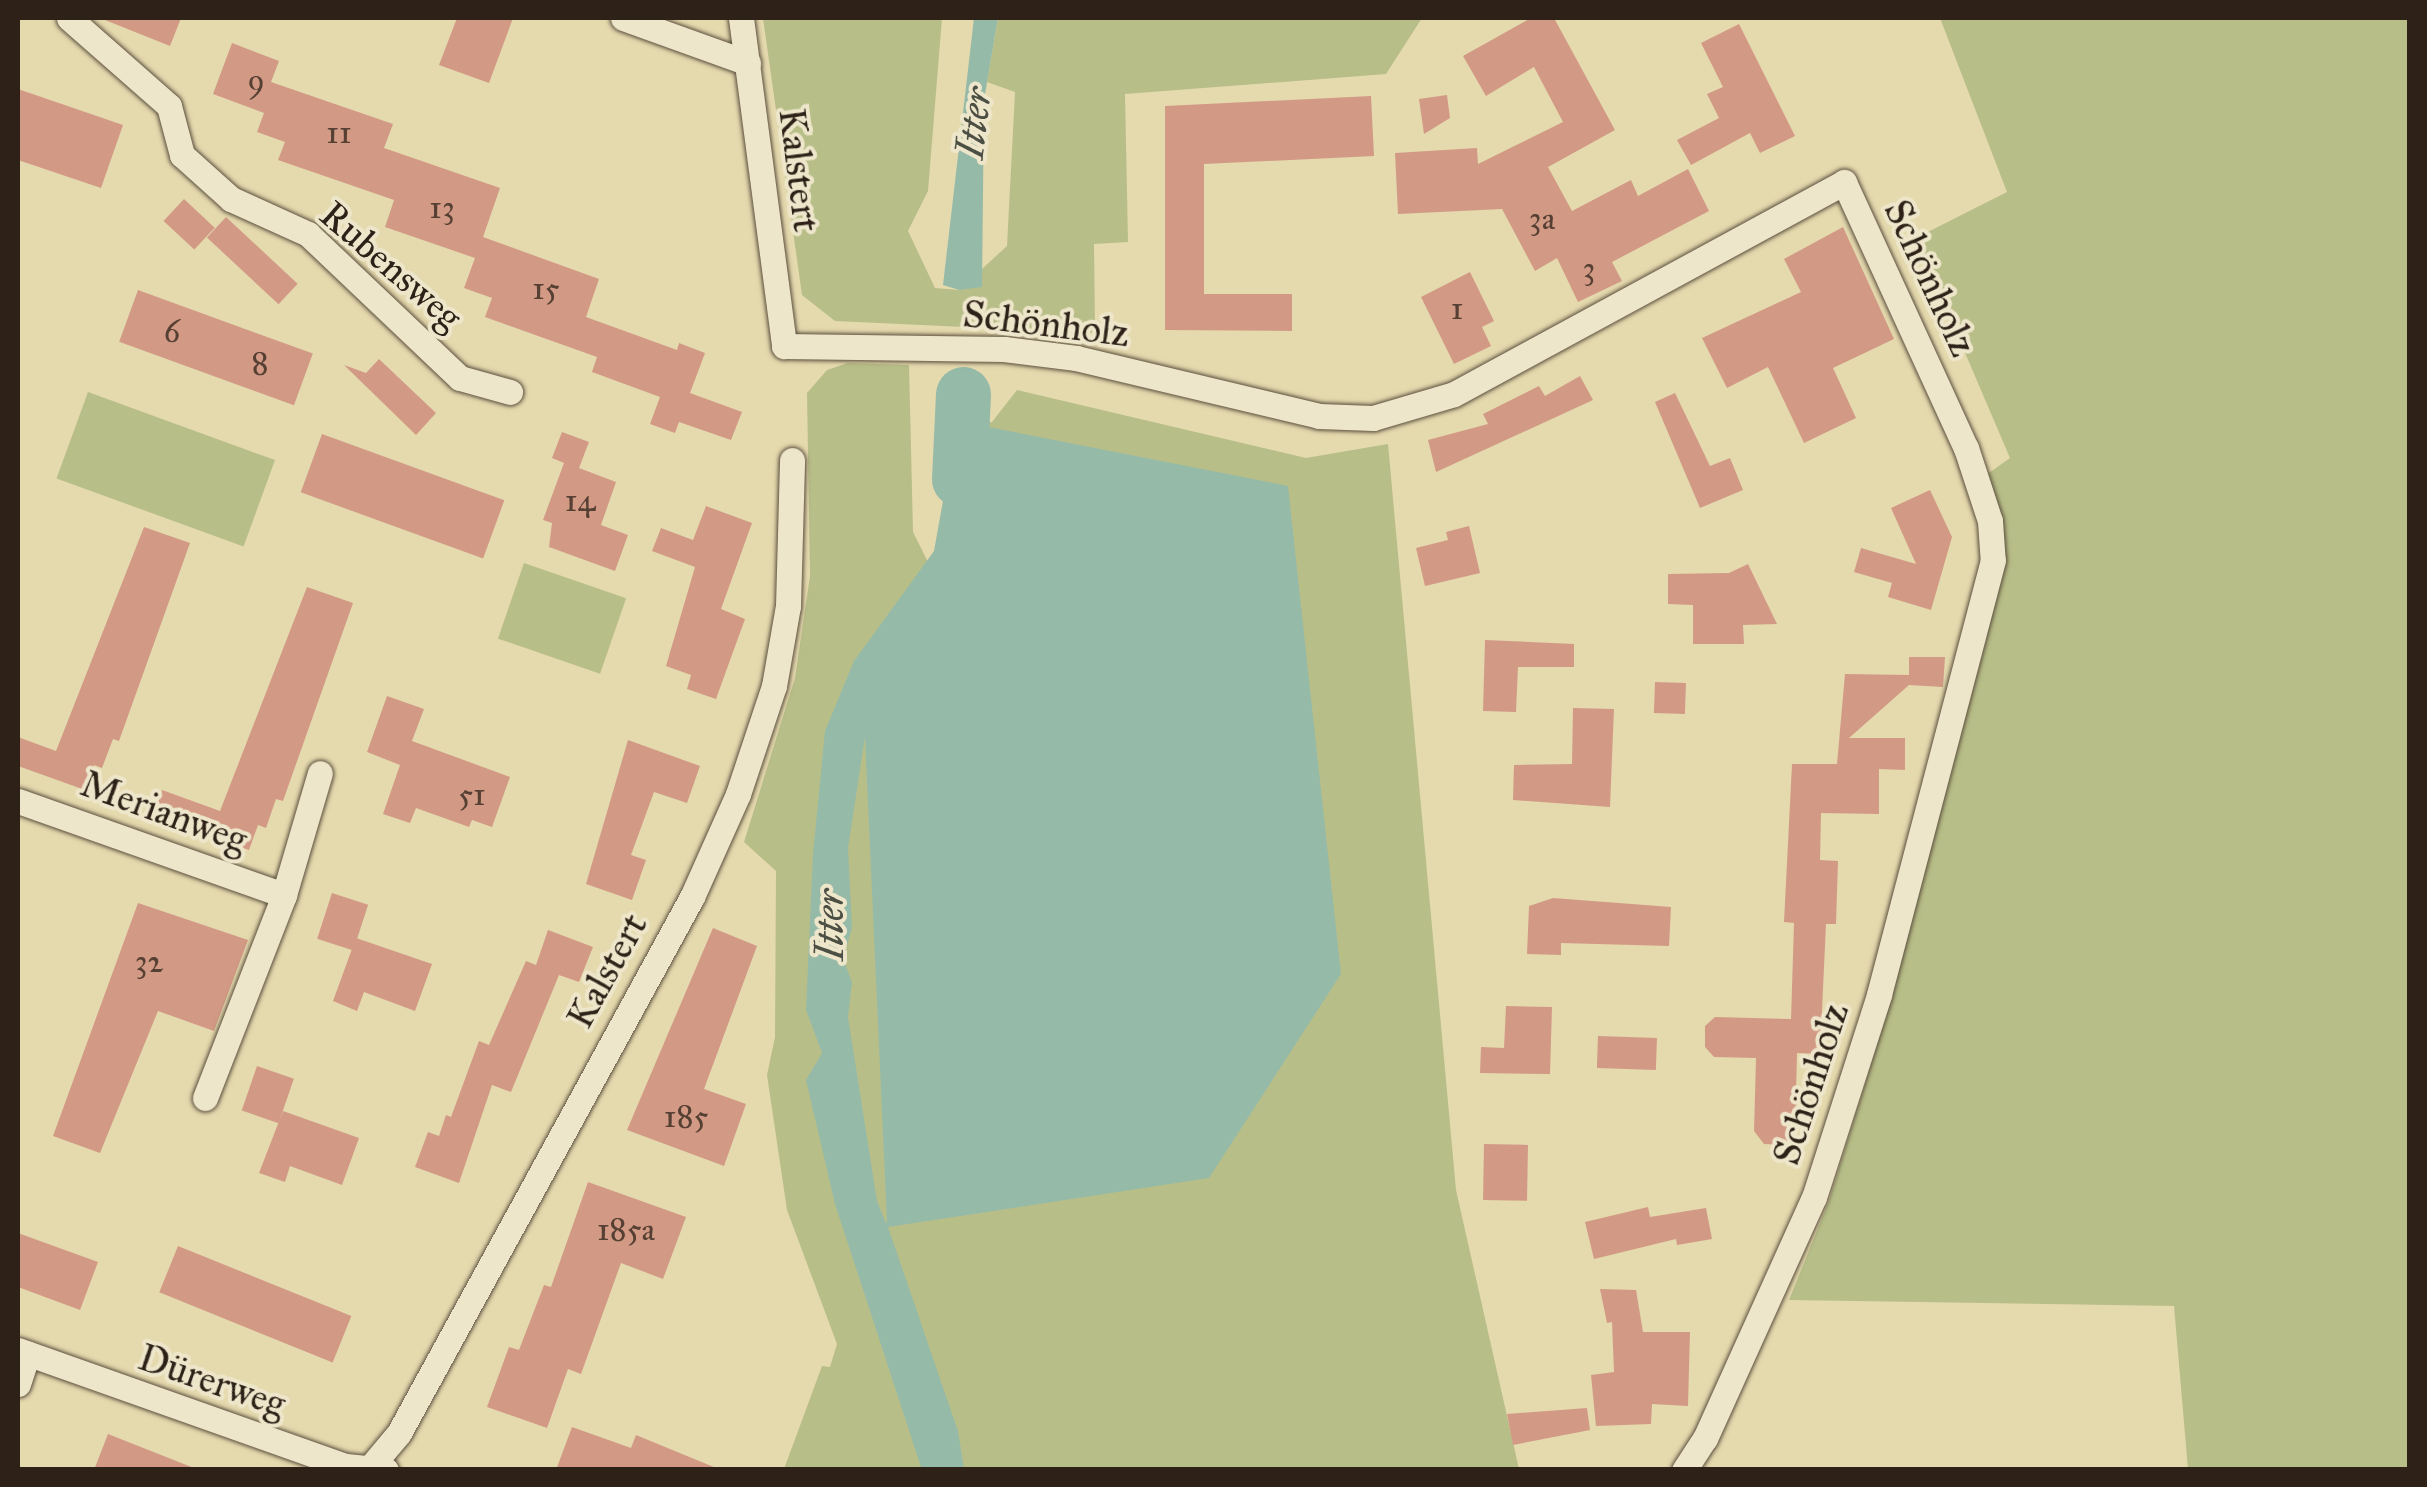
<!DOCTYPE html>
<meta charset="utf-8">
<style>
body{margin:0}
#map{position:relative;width:2427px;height:1487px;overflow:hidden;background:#e5d9ae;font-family:"IM FELL Great Primer",serif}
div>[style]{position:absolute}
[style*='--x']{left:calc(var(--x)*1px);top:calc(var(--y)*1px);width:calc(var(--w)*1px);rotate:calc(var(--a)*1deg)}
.green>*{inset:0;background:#b8be88;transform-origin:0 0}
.water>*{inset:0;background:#96baa8}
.river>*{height:55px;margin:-27.5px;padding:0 27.5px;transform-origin:27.5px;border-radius:27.5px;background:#96baa8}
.building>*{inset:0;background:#d29a85;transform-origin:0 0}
.roads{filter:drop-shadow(0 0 2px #5b4f3e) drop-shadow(0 0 2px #5b4f3e)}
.minor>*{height:25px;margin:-12.5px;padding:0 12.5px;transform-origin:12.5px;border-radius:12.5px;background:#eee6ca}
span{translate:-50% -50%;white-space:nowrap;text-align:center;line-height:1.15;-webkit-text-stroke:8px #eee6ca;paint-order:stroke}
.number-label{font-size:32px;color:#563f33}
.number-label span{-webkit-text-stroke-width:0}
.street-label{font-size:38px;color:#2d2118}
.water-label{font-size:40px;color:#4c4f43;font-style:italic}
.frame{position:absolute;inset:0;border:20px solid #2d2118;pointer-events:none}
</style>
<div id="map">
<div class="green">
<div style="clip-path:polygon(763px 18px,942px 18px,928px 191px,908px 231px,935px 288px,959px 290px,1007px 246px,1015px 92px,987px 82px,998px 18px,1422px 18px,1386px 74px,1125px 94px,1128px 242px,1094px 244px,1095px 333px,835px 321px,802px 295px)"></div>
<div style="clip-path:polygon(1940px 18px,2409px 18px,2409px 1469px,2188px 1469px,2174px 1306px,1789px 1300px,1829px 1201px,1892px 996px,1986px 640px,2004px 525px,1986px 475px,2010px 458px,1916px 238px,2007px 192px)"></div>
<div style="clip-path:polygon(848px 363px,909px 365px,913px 532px,945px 596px,972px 424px,992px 422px,1017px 390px,1306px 458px,1388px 444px,1456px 1190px,1519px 1469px,784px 1469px,822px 1366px,830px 1367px,837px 1344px,787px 1210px,767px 1075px,775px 1037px,776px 871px,744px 842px,795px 678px,810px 576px,807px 393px,827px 370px)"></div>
<div style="left:88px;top:392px;width:199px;height:92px;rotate:20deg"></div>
<div style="left:524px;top:563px;width:108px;height:80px;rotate:19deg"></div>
</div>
<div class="water">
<div style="clip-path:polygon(974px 18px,998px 18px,984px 100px,982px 287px,959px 290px,943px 285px)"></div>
<div style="clip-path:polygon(evenodd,973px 406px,973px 424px,1288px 486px,1341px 974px,1209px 1178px,888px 1227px,958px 1431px,964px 1469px,922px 1470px,835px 1204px,806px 1080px,822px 1053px,806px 1010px,813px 854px,825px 731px,854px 661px,934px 551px,950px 462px,949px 407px,973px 406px,865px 737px,887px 1222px,886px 1223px,877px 1201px,848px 1017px,852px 982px,843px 959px,852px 928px,848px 848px,865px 737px)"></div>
</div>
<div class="river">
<div style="--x:959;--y:479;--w:85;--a:-87.3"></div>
</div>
<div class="building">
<div style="clip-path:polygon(100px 18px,181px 18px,170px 46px)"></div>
<div style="clip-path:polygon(457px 18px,513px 18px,489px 83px,439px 65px)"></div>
<div style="clip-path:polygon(1531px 18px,1554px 18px,1615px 130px,1548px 167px,1572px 211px,1631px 180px,1638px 196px,1688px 169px,1709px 211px,1612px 262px,1622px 281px,1578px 302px,1557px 258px,1535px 271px,1502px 209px,1398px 214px,1395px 153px,1477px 148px,1478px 164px,1563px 122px,1534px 67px,1486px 96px,1463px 56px)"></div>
<div style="clip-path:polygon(1739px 24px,1795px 136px,1760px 153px,1750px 133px,1691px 165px,1677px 140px,1719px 118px,1707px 94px,1723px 87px,1701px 43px)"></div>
<div style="clip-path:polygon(232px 43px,279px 61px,271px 82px,393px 124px,384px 148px,500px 188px,483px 237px,599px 279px,586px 317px,677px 350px,679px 343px,705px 353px,690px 393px,742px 412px,731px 440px,679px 422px,675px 433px,650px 424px,660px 397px,592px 372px,597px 357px,485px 317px,492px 298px,464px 288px,475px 258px,385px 227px,394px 200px,278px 160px,285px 142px,257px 132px,264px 113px,213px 94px)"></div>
<div style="clip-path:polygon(18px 89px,123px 125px,101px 188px,18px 160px)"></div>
<div style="clip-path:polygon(1447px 95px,1450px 118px,1424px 134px,1419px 99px)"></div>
<div style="clip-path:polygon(1371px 96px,1374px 156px,1204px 164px,1204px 294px,1292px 294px,1292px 331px,1165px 330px,1165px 106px)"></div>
<div style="left:184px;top:199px;width:42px;height:30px;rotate:43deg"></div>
<div style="left:226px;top:217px;width:98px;height:28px;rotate:43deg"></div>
<div style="clip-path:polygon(1843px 227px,1894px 339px,1833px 368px,1856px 418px,1804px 443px,1768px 367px,1727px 388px,1702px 338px,1801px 292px,1784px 259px)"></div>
<div style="clip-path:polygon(1470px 272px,1494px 321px,1482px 327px,1491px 346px,1454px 364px,1421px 297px)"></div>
<div style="left:138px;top:290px;width:186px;height:55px;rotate:20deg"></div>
<div style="clip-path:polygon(379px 359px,436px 413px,416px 435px,344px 365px,366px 373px)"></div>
<div style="clip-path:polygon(1580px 376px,1593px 400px,1436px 472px,1428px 440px,1488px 424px,1483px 414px,1539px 386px,1545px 396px)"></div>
<div style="clip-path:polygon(1675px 393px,1710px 466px,1730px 458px,1743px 490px,1700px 508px,1655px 402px)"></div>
<div style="clip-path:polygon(562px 432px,589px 442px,579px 468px,616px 482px,601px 525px,628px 535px,615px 571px,549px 547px,552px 523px,543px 520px,564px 463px,552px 458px)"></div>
<div style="left:322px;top:434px;width:194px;height:62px;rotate:20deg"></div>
<div style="clip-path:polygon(1930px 490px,1952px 537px,1931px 610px,1888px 597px,1892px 583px,1854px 572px,1861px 548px,1916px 564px,1891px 508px)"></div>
<div style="clip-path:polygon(706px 506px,752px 523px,721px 609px,745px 619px,716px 699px,687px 689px,691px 675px,666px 666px,695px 567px,652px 551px,661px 528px,693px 540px)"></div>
<div style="clip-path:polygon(1469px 526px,1480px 573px,1425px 586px,1416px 548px,1448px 540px,1446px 532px)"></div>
<div style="clip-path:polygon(144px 527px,190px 543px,119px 741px,113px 739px,102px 768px,94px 765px,85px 790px,18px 766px,18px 737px,56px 751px)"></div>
<div style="clip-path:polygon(1748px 564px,1777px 624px,1743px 625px,1744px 644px,1693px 644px,1693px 605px,1668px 604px,1668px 574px,1729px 573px)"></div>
<div style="clip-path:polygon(307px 587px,353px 603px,283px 801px,276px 799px,266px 828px,258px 825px,249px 850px,153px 816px,162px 790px,220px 811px)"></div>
<div style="clip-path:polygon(1485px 640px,1574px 644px,1574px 667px,1518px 667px,1516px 712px,1483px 711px)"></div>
<div style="clip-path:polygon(1909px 657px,1945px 657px,1943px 687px,1909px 685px,1849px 738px,1905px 738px,1905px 770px,1879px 769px,1879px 814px,1821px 813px,1820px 860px,1838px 861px,1836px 924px,1826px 924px,1820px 1054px,1797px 1053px,1795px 1134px,1784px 1145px,1764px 1144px,1754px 1131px,1756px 1058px,1714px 1057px,1705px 1047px,1705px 1026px,1715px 1017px,1791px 1019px,1794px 923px,1784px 922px,1792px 764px,1837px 764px,1845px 674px,1909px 675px)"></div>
<div style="left:1655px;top:682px;width:31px;height:31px;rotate:2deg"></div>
<div style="clip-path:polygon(387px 696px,424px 709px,412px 741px,510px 777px,492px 827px,472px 820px,469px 827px,416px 808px,410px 823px,383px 814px,400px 765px,367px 752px)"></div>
<div style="clip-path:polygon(1573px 708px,1614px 709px,1610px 807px,1513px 800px,1514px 765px,1572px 764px)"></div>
<div style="clip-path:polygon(628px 740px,700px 766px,687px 803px,654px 792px,631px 855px,646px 860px,632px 900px,586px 884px)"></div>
<div style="left:332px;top:893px;width:38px;height:48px;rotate:18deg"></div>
<div style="clip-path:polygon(1553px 898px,1671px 907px,1669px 946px,1561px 943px,1561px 955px,1527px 954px,1529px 906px)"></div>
<div style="clip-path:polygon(138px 903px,248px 940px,214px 1031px,158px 1011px,100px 1153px,53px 1136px)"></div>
<div style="clip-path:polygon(713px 928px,757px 946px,704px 1089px,746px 1104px,724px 1166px,627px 1130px)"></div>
<div style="clip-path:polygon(548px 930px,593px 947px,579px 982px,559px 975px,511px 1092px,492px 1085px,459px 1183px,415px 1167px,428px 1132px,439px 1136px,446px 1115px,451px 1117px,479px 1041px,489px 1045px,526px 961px,536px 965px)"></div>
<div style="clip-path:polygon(356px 938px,432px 964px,415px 1011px,364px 992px,357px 1011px,333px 1001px)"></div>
<div style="clip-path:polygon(1506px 1006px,1552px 1007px,1550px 1074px,1480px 1073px,1481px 1047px,1504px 1048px)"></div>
<div style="left:1598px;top:1036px;width:59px;height:32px;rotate:2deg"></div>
<div style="left:257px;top:1066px;width:39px;height:47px;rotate:19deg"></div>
<div style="clip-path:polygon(283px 1111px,359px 1138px,342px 1185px,290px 1166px,285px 1182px,259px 1173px)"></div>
<div style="left:1484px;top:1144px;width:44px;height:56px;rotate:1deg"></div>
<div style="clip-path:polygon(588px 1182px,686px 1217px,663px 1279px,621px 1263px,581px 1374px,568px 1369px,547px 1428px,487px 1407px,509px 1347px,519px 1350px,544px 1285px,551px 1287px)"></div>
<div style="clip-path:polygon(1648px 1207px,1650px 1217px,1706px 1208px,1712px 1239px,1677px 1245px,1676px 1239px,1594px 1259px,1585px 1222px)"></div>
<div style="clip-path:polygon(18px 1233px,98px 1262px,80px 1310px,18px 1287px)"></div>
<div style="left:178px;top:1246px;width:187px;height:50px;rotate:22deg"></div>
<div style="clip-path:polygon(1600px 1289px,1636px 1290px,1643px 1332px,1690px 1332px,1688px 1406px,1652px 1404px,1651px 1424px,1596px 1426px,1591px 1375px,1614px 1372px,1612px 1322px,1607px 1323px)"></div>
<div style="clip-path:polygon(1587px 1408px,1590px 1430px,1513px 1445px,1507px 1414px)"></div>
<div style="clip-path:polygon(572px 1427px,631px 1448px,636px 1435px,721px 1470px,556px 1470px)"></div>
<div style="clip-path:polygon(108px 1434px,194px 1468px,194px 1470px,94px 1470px)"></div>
</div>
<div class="roads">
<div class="minor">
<div style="--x:69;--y:18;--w:133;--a:41.3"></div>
<div style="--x:169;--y:106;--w:51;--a:75.1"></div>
<div style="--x:182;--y:155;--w:66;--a:41.9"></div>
<div style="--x:231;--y:199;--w:85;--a:24.4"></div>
<div style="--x:308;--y:234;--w:209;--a:43.5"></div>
<div style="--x:460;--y:378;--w:52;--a:15.6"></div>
<div style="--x:623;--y:18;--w:133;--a:19.8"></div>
<div style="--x:741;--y:18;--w:331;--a:82.5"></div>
<div style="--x:784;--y:346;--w:220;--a:0.8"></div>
<div style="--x:1004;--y:349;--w:73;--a:7.1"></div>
<div style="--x:1076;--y:358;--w:250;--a:13.4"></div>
<div style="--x:1319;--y:416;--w:54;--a:2.1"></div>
<div style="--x:1373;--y:418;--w:84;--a:-16.5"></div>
<div style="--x:1454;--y:394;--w:444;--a:-28.5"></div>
<div style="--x:1844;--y:182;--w:293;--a:65.4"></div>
<div style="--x:1966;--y:448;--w:77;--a:71.8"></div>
<div style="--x:1990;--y:521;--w:39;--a:86"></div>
<div style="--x:1993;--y:560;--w:450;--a:104.7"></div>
<div style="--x:1879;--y:995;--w:212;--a:107.8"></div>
<div style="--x:1814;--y:1197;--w:265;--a:114.3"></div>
<div style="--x:1705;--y:1438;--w:38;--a:123"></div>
<div style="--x:18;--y:801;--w:282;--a:19.5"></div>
<div style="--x:205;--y:1098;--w:218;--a:-68.7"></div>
<div style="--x:284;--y:895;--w:127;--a:-73.6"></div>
<div style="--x:18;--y:1350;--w:348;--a:19.5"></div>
<div style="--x:346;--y:1466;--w:40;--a:5.7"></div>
<div style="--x:18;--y:1384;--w:32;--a:-72"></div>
<div style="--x:373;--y:1464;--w:40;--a:-50"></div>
<div style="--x:399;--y:1433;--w:611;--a:-61.34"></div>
<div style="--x:692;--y:897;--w:113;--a:-65.9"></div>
<div style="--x:738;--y:794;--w:114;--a:-71.6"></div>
<div style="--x:774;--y:686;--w:81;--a:-80.1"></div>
<div style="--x:788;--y:606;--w:146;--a:-88.4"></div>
</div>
</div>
<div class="number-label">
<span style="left:256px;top:81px">9</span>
<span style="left:339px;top:133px">11</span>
<span style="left:442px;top:208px">13</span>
<span style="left:1542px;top:219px">3a</span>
<span style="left:1589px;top:269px">3</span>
<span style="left:546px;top:289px">15</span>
<span style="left:1457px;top:309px">1</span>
<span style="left:172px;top:332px">6</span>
<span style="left:260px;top:364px">8</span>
<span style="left:580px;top:501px">14</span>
<span style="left:472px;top:795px">51</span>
<span style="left:149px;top:962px">32</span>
<span style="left:686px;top:1117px">185</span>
<span style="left:626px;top:1230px">185a</span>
</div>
<div class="street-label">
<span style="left:799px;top:170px;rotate:83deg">Kalstert</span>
<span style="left:391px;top:266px;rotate:41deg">Rubensweg</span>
<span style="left:1930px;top:278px;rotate:65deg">Schönholz</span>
<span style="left:1046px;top:324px;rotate:7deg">Schönholz</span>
<span style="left:164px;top:812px;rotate:20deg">Merianweg</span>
<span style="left:607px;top:971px;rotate:-61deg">Kalstert</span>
<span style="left:1811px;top:1084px;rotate:-72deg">Schönholz</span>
<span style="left:212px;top:1381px;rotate:19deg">Dürerweg</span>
</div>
<div class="water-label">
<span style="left:974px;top:123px;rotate:-83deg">Itter</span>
<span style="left:830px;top:925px;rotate:-90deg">Itter</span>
</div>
<div class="frame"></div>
</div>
